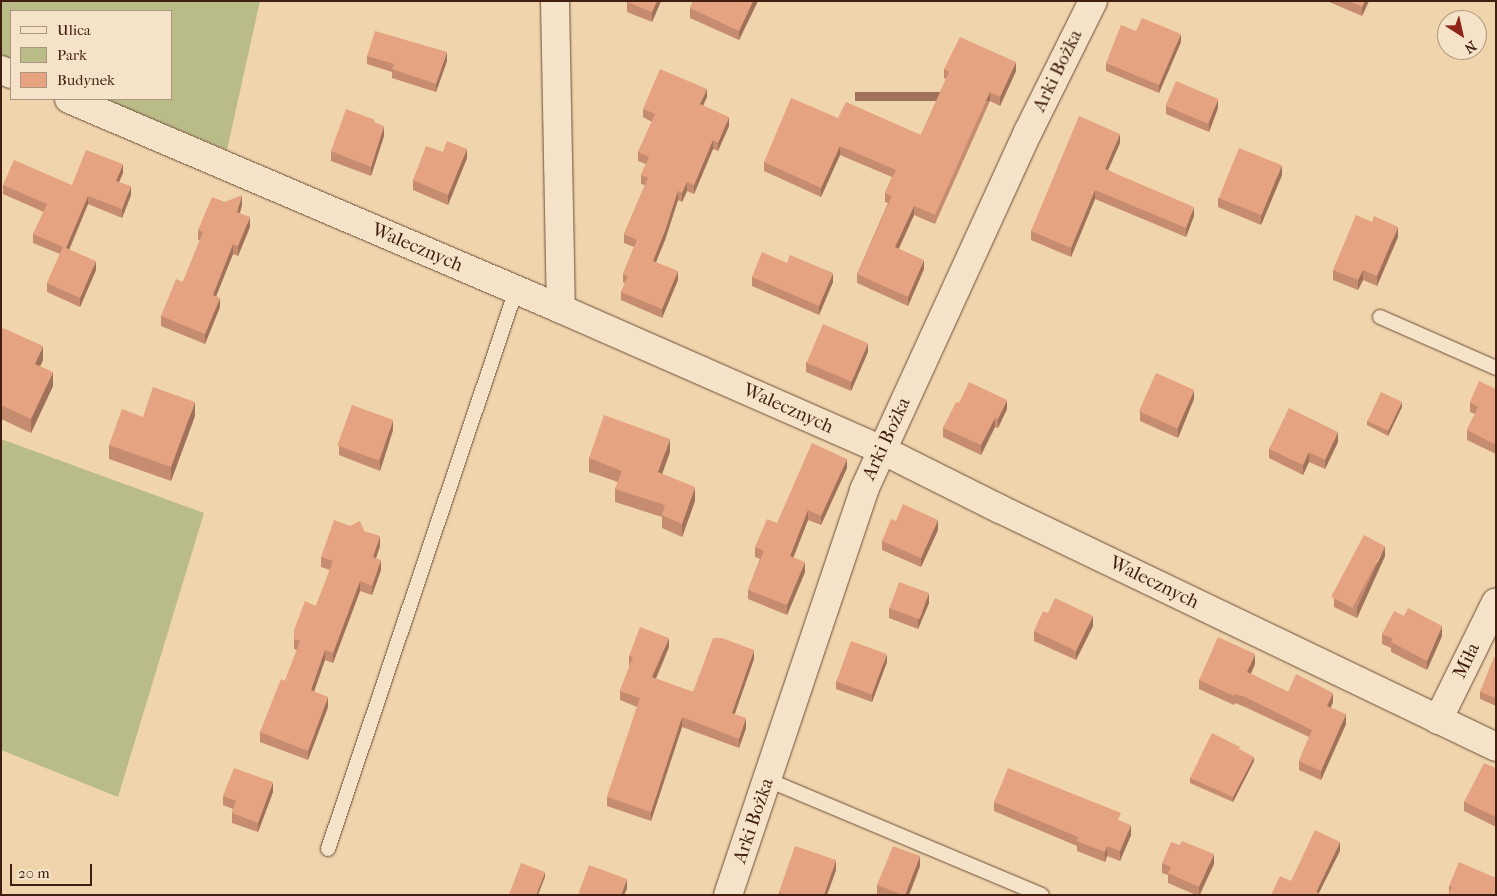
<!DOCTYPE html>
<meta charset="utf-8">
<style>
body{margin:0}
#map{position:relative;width:1497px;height:896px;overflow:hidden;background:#efd4ac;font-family:"IM FELL French Canon",serif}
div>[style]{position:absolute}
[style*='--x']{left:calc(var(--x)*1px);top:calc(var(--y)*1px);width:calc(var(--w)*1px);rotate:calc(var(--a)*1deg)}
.green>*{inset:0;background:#babc88}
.roads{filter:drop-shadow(0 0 1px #6c4c36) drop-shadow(0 0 1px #6c4c36)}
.lane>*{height:14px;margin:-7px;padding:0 7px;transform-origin:7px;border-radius:7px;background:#f5e3c9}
.street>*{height:28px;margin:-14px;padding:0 14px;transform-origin:14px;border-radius:14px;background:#f5e3c9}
.wall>*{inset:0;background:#c68c70}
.shaded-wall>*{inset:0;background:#a1725b;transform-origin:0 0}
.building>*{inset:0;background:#e6a382;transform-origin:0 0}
span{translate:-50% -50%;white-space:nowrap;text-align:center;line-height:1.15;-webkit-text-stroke:4px #f5e3c9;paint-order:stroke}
.street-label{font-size:19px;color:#411e0f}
.frame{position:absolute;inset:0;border:2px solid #411e0f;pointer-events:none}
.legend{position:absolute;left:10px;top:10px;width:162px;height:90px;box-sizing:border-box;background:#f5e3c9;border:1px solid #ad947f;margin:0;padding:6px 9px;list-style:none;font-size:15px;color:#411e0f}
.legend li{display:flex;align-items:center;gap:10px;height:25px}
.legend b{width:25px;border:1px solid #ad947f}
.north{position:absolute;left:1437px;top:10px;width:50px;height:50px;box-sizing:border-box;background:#f5e3c9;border:1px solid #ad947f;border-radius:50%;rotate:145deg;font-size:14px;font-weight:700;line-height:20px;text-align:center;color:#411e0f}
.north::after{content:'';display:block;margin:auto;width:18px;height:22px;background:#8f2418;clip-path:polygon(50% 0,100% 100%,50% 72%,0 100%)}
.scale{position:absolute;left:10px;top:864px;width:82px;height:22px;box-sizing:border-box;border:2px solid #411e0f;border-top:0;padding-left:6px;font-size:15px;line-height:18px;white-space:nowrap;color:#411e0f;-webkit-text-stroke:4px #f5e3c9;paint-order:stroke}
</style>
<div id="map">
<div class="green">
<div style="clip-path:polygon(1px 1px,260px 1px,227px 150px,105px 99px,171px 99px,171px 11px,11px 11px,11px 59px,1px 55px)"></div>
<div style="clip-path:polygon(1px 439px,204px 513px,118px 797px,1px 750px)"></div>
</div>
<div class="roads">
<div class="lane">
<div style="--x:1380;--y:317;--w:127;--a:23.7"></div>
<div style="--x:768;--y:780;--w:297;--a:22.8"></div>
<div style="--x:328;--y:849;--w:590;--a:-71.41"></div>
</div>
<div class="street">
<div style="--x:555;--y:1;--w:308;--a:88.9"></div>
<div style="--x:1;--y:70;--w:11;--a:22"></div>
<div style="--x:69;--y:99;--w:535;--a:23.11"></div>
<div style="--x:561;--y:309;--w:351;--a:23.7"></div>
<div style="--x:882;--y:450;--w:132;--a:26.6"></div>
<div style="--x:1000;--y:509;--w:550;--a:25.63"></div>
<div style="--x:1438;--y:720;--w:131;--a:-63.8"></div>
<div style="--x:728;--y:895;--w:427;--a:-71.4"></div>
<div style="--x:864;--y:490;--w:394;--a:-65.4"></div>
<div style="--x:1028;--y:132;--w:146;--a:-63.6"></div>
</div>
</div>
<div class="wall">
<div style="clip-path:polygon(627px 1px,661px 1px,652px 22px,627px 12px)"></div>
<div style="clip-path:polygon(693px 1px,758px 1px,739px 40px,690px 18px,690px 8px)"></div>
<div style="clip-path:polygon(1327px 1px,1369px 1px,1362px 16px)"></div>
<div style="clip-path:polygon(1136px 31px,1181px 42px,1159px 93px,1106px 71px,1106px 63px)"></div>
<div style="clip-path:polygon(367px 56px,447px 61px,436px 92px,392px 78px,392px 72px,367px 64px)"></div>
<div style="clip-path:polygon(944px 69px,1016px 71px,1000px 106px,990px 101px,935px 224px,914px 215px,899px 249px,924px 269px,908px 306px,857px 283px,857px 274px,888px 203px,885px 202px,885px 193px,892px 177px,840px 155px,821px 197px,764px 171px,764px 162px,838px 118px,921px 135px,946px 79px,944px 78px)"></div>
<div style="clip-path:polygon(707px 97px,703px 105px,729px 126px,718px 151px,713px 149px,694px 194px,687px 191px,682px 202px,678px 200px,665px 240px,656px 262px,678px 280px,662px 318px,621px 300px,621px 292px,625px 283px,623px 282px,623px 274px,634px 247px,624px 243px,624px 234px,645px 185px,641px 184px,641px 175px,646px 164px,638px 161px,638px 152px,652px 122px,643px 117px,643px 109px)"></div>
<div style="clip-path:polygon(1166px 106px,1218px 108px,1209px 132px,1166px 114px)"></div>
<div style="clip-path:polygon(375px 123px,384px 136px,371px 176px,331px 161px,331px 151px)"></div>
<div style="clip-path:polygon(1120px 143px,1108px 170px,1194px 216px,1186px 237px,1095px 199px,1071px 257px,1031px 240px,1031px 231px)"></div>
<div style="clip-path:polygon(443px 152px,467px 158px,448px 205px,413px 190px,413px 180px)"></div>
<div style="clip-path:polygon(123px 173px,119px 182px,131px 195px,122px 218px,88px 204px,69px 250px,96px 270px,80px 307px,47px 292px,47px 283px,60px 254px,33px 243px,33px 234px,44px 212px,3px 194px,3px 185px,72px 185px)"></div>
<div style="clip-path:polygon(1282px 175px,1261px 225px,1218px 207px,1218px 198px)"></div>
<div style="clip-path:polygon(225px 202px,242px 205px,240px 213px,250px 227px,238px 256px,233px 254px,216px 296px,220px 307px,205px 344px,161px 326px,161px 316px,183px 282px,200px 240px,198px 240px,198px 230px)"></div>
<div style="clip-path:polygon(1398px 237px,1377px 286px,1363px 280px,1358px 290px,1333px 280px,1333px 270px)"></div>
<div style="clip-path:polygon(752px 277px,833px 282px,819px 315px,752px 286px)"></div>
<div style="clip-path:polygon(1px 332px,43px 360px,40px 366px,53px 386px,31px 433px,1px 419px)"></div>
<div style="clip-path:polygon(868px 352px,851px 391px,806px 372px,806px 362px)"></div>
<div style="clip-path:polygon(1496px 389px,1496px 454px,1467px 440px,1467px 430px,1475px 414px,1470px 412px,1470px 402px)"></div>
<div style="clip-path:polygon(1194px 399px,1178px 438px,1140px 421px,1140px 412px)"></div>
<div style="clip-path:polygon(959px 403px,1007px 409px,998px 428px,995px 427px,981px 455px,943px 437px,943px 428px)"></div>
<div style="clip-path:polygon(1402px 407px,1388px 436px,1367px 425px,1367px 421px)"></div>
<div style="clip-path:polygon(195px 416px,171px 481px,109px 459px,109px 445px,143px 417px)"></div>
<div style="clip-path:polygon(393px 430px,380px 471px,339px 455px,339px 446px)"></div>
<div style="clip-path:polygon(1338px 442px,1325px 469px,1309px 462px,1303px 475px,1269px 458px,1269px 449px)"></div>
<div style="clip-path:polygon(670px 452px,662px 474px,695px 501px,682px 537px,662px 528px,662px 517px,615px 502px,615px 489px,618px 482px,589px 472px,589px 458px)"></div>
<div style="clip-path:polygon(847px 468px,821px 525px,808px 520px,793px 558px,805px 572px,787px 615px,748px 599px,748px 590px,760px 559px,755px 557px,755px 547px,777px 523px)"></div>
<div style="clip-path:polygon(896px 521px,938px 530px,921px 567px,882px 550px,882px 541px)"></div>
<div style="clip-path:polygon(380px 546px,376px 558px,381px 570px,372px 595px,360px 591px,333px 663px,325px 660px,314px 691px,328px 707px,308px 760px,260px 742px,260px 732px,285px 681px,297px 650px,294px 649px,294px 630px,316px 606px,330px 570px,321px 567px,321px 557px)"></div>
<div style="clip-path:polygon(1385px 556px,1357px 618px,1334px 607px,1334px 598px)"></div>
<div style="clip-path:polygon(929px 603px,918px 629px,889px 618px,889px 608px)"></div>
<div style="clip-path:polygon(1048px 613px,1093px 626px,1076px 660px,1034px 641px,1034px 631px)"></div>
<div style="clip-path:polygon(1404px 616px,1442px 636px,1427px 670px,1391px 652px,1391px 648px,1382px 644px,1382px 634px)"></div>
<div style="clip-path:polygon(669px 647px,656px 679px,693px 692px,754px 659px,734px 714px,746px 728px,739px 748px,682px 727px,651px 821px,607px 806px,607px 797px,637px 707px,620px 700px,620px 691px,630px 665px,629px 665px,629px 656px)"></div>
<div style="clip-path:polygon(1496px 657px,1496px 706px,1480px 699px,1480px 692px)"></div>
<div style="clip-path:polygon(887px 662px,872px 702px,836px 689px,836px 681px)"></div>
<div style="clip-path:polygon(1255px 664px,1251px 674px,1288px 692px,1333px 702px,1331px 707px,1346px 724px,1321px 780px,1299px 770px,1299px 761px,1309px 737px,1245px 707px,1235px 703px,1234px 705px,1199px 689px,1199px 680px)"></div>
<div style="clip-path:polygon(1240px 750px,1254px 761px,1233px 802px,1190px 783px,1190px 778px)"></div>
<div style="clip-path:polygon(1496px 768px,1496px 827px,1464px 811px,1464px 802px)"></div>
<div style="clip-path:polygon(273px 792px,258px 832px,232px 823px,232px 813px,233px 809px,223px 805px,223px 796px)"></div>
<div style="clip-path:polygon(994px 802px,1121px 821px,1131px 835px,1120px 861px,1107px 856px,1105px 862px,1077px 851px,1077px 846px,994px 811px)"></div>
<div style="clip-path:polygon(1162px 863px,1214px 864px,1200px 895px,1196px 895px,1168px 883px,1168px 875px,1162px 873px)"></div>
<div style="clip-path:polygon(920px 866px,909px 895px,877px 894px,877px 885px)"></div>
<div style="clip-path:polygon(836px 870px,827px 895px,779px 895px,779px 892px)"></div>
<div style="clip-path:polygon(1496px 878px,1449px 894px,1449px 886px)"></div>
</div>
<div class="shaded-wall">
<div style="clip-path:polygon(657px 1px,661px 1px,652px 22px,652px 12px)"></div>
<div style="clip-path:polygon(753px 1px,758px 1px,739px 40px,739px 31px)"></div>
<div style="clip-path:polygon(1365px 1px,1369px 1px,1362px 16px,1362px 7px)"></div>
<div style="clip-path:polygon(1181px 34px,1181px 42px,1159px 93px,1159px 85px)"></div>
<div style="clip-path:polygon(447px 52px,447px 61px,436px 92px,436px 84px)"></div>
<div style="clip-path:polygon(1016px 62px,1016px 71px,1000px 106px,1000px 97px)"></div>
<div style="clip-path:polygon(707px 89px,707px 97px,700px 112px,700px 104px)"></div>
<div style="left:990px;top:92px;width:9px;height:135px;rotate:90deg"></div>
<div style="clip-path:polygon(1218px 99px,1218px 108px,1209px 132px,1209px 123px)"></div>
<div style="clip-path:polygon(729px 117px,729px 126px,718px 151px,718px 143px)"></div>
<div style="clip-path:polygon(384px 126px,384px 136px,371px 176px,371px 167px)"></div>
<div style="clip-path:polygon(1120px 134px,1120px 143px,1105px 177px,1105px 169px)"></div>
<div style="clip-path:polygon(713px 140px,713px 149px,694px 194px,694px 185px)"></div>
<div style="clip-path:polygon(840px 146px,840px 155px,821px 197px,821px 188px)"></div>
<div style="clip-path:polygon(467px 149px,467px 158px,448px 205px,448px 195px)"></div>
<div style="clip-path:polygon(123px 164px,123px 173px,116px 189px,116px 181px)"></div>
<div style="clip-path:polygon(1282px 165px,1282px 175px,1261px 225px,1261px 215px)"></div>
<div style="clip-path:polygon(687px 182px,687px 191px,682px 202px,682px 193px)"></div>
<div style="clip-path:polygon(131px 186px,131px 195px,122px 218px,122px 209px)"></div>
<div style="clip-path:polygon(1095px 190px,1095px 199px,1071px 257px,1071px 248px)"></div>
<div style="clip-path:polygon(678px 191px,678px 200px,665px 240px,653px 269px,653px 261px)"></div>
<div style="clip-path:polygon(242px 195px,242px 205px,237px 222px,237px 212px)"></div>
<div style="clip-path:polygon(88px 196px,88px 204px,66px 257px,66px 248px)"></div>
<div style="clip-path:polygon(914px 206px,914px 215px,895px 256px,895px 247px)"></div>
<div style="clip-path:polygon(1194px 207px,1194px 216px,1186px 237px,1186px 228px)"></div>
<div style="clip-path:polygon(250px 217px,250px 227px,238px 256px,238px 246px)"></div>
<div style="clip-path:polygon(1398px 227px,1398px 237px,1377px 286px,1377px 276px)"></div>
<div style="clip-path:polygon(233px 244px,233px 254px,213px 304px,213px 295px)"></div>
<div style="clip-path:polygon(924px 260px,924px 269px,908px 306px,908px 297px)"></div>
<div style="clip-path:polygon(96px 261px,96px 270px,80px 307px,80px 298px)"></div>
<div style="clip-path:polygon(1363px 270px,1363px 280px,1358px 290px,1358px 280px)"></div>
<div style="clip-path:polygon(678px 271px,678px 280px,662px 318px,662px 309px)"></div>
<div style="clip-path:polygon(833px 273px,833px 282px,819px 315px,819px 306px)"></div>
<div style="clip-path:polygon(220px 298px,220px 307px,205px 344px,205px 334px)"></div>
<div style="clip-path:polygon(868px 343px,868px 352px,851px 391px,851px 382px)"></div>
<div style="clip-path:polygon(43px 346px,43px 360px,35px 378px,35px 364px)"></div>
<div style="clip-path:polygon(53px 372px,53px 386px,31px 433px,31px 419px)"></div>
<div style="clip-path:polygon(1194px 390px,1194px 399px,1178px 438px,1178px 428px)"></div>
<div style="clip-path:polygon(1007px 400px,1007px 409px,998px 428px,998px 419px)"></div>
<div style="clip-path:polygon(195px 402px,195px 416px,171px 481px,171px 467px)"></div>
<div style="clip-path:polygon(1402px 402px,1402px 407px,1388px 436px,1388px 431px)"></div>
<div style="clip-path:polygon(995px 418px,995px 427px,981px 455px,981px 445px)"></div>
<div style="clip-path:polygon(393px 420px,393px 430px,380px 471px,380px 461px)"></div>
<div style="clip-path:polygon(1338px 432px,1338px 442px,1325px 469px,1325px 460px)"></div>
<div style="clip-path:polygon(670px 439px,670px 452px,658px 485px,658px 472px)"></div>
<div style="clip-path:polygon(1309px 452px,1309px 462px,1303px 475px,1303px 465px)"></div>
<div style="clip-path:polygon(847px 459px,847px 468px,821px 525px,821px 516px)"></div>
<div style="clip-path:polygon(695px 487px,695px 501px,682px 537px,682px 524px)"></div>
<div style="clip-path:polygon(808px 510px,808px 520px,790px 566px,790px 556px)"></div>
<div style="clip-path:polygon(938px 520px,938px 530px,921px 567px,921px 558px)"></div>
<div style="clip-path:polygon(380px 536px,380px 546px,373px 567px,373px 557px)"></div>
<div style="clip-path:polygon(1385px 546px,1385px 556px,1357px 618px,1357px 608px)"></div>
<div style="clip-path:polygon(381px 560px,381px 570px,372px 595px,372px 586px)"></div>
<div style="clip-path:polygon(805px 562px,805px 572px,787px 615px,787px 605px)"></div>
<div style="clip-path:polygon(360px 581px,360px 591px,333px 663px,333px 653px)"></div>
<div style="clip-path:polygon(929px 593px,929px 603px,918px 629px,918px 619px)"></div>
<div style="clip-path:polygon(1093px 616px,1093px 626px,1076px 660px,1076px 651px)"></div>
<div style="clip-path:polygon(1442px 626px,1442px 636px,1427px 670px,1427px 661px)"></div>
<div style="clip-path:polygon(669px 638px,669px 647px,652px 687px,652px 677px)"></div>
<div style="clip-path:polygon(325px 650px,325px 660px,311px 700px,311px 690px)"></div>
<div style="clip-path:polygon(754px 650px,754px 659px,732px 722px,732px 713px)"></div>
<div style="clip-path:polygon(887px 654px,887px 662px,872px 702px,872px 693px)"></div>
<div style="clip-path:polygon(1255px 654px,1255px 664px,1247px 681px,1247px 672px)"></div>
<div style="clip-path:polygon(1333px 693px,1333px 702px,1327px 715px,1327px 706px)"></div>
<div style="clip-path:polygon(328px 697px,328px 707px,308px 760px,308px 751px)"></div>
<div style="clip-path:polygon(1346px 714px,1346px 724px,1321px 780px,1321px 771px)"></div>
<div style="clip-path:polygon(682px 717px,682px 727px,651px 821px,651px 812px)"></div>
<div style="clip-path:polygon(746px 718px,746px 728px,739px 748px,739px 739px)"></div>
<div style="clip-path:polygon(1254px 757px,1254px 761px,1233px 802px,1233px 797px)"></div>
<div style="clip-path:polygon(273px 782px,273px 792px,258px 832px,258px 823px)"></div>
<div style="clip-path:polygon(1131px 825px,1131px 835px,1120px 861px,1120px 851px)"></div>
<div style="clip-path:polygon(1340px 842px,1340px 851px,1318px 895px,1316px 892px)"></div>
<div style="clip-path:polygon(1107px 846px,1107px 856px,1105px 862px,1105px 852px)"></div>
<div style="clip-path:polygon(1214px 854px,1214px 864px,1199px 895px,1199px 887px)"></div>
<div style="clip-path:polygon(920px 856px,920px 866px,909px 895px,905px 895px)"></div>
<div style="clip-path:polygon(836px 860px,836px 870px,827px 895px,824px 895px)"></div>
<div style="clip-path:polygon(545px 872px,545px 877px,538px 895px,536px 895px)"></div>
<div style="clip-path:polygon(627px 879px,627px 889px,624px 895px,621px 895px)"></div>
</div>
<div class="building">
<div style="clip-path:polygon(627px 1px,657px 1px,652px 12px,627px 2px)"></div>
<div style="clip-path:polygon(693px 1px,753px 1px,739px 31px,690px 8px)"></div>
<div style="clip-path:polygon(1349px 1px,1365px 1px,1362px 7px)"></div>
<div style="clip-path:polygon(1142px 18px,1181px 34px,1159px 85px,1106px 63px,1121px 25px,1136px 31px)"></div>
<div style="clip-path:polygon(375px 31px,447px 52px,436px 84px,392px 69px,394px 64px,367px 56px)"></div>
<div style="clip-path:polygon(960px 37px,1016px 62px,1000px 97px,990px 92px,935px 215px,914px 206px,895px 247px,924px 260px,908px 297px,857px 274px,892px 196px,885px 193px,896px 170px,840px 146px,821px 188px,764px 162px,791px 98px,838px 118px,846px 102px,921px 135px,949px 72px,944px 69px)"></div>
<div style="clip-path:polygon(660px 69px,707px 89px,700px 104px,729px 117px,718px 143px,713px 140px,694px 185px,687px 182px,682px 193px,678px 191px,665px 231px,653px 261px,678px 271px,662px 309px,621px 292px,628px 276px,623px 274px,637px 240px,624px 234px,648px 178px,641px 175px,649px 157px,638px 152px,655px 114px,643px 109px)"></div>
<div style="left:1176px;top:81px;width:46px;height:27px;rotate:23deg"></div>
<div style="clip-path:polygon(346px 109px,375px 120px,374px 122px,384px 126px,371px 167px,331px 151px)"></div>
<div style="clip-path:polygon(1079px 116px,1120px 134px,1105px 169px,1194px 207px,1186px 228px,1095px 190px,1071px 248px,1031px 231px)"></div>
<div style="clip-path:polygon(447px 141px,467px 149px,448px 195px,413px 180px,426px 146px,443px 152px)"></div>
<div style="left:1239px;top:148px;width:46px;height:54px;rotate:22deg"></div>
<div style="clip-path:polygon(86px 150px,123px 164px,116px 181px,131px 186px,122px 209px,88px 196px,66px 248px,96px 261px,80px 298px,47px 283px,63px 247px,33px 234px,47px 204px,3px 185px,14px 160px,72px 185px)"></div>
<div style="clip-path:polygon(242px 195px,237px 212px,250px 217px,238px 246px,233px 244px,213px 295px,220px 298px,205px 334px,161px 316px,176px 279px,183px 282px,203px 232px,198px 230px,212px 197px,225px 202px)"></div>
<div style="clip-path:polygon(1356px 215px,1372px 222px,1374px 216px,1398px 227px,1377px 276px,1363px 270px,1358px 280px,1333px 270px)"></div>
<div style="clip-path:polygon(762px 252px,787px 263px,790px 255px,833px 273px,819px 306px,752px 277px)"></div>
<div style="left:823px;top:324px;width:49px;height:42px;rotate:23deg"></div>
<div style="clip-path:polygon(3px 328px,43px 346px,35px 364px,53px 372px,31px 419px,1px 405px,1px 332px)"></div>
<div style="left:1156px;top:373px;width:42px;height:42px;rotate:24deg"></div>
<div style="clip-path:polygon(1479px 381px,1496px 389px,1496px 445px,1467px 430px,1478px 407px,1470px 402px)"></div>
<div style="clip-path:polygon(969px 382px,1007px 400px,998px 419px,995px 418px,981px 445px,943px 428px,956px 402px,959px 403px)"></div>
<div style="clip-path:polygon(153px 387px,195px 402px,171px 467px,109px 445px,122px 409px,143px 417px)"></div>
<div style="left:1381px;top:392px;width:23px;height:32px;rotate:25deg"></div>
<div style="left:352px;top:405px;width:44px;height:43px;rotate:20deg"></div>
<div style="clip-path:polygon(1289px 408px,1338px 432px,1325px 460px,1309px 452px,1303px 465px,1269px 449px)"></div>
<div style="clip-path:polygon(604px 415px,670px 439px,658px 472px,695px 487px,682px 524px,662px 515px,665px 505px,615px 489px,622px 471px,589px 458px)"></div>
<div style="clip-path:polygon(812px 443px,847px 459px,821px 516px,808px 510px,790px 556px,805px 562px,787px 605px,748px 590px,764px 551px,755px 547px,767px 519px,777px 523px)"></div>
<div style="clip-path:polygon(903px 504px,938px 520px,921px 558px,882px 541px,891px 519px,896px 521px)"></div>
<div style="clip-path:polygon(334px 520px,350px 526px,360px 521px,364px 531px,380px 536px,373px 557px,381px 560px,372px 586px,360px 581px,333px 653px,325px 650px,311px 690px,328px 697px,308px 751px,260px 732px,281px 679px,285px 681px,300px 641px,294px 639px,294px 630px,305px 601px,316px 606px,333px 561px,321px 557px)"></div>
<div style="left:1364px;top:535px;width:24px;height:70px;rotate:28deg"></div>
<div style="left:899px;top:582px;width:32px;height:28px;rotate:20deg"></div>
<div style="clip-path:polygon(1055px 598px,1093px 616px,1076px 651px,1034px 631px,1043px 611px,1048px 613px)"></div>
<div style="clip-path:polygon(1408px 608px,1442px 626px,1427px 661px,1391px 642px,1393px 639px,1382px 634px,1394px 611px,1404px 616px)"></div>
<div style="clip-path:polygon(640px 627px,669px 638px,652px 677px,693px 692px,713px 638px,722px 638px,754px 650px,732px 713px,746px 718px,739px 739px,682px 717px,651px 812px,607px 797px,640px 698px,620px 691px,633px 657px,629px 656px)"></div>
<div style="clip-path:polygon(1218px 637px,1255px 654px,1247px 672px,1288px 692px,1296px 674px,1333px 693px,1327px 706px,1346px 714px,1321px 771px,1299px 761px,1312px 730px,1245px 697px,1235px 694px,1234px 696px,1199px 680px)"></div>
<div style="left:851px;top:641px;width:38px;height:43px;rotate:20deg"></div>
<div style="clip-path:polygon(1494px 657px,1496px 657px,1496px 698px,1480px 692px)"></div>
<div style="clip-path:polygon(1212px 733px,1240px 747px,1239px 749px,1254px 757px,1233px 797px,1190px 778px)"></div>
<div style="clip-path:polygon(1484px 763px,1496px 768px,1496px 817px,1464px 802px)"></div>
<div style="clip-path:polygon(234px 768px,273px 782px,258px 823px,232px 813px,236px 801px,223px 796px)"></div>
<div style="clip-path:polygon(1008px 768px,1121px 813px,1118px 820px,1131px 825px,1120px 851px,1107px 846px,1105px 852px,1077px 841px,1078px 837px,994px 802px)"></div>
<div style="clip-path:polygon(1315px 830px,1340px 842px,1316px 892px,1323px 895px,1271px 895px,1280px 876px,1291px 881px)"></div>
<div style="clip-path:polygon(1182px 841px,1214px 854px,1199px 887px,1168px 873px,1171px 867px,1162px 863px,1171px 842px,1180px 845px)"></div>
<div style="clip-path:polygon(795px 846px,836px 860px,824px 895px,787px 895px,779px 892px)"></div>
<div style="clip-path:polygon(893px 846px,920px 856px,905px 895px,903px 895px,877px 885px)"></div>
<div style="clip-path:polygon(1459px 862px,1496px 878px,1496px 895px,1448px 895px,1452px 887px,1449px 886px)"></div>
<div style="clip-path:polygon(521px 863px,545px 872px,536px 895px,509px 895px)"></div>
<div style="clip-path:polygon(589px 865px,627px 879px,621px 895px,578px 895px)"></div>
</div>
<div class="street-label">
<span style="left:1058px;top:71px;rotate:-64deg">Arki Bożka</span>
<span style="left:417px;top:248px;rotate:23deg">Walecznych</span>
<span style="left:788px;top:409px;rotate:24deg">Walecznych</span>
<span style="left:887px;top:439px;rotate:-65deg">Arki Bożka</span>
<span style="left:1154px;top:583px;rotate:26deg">Walecznych</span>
<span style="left:1467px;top:661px;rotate:-64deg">Miła</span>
<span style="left:754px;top:821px;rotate:-71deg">Arki Bożka</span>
</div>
<div class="frame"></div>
<ul class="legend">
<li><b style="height:6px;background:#f5e3c9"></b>Ulica</li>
<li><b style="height:14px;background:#babc88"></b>Park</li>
<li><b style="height:14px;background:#e6a382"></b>Budynek</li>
</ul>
<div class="north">N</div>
<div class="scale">20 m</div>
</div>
